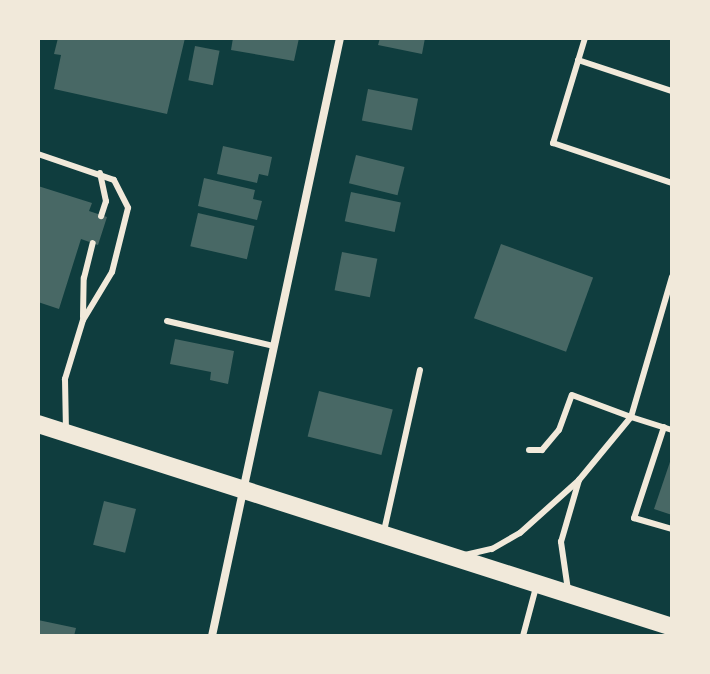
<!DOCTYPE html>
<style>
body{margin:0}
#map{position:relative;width:710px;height:674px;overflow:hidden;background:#0f3d3e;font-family:"Noto Sans",sans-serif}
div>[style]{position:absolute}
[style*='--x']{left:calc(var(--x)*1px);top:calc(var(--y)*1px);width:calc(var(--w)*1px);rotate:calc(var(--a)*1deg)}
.building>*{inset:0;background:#486865;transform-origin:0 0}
.service>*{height:6px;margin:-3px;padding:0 3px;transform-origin:3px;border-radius:3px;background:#f1e9da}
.minor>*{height:8px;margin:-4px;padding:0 4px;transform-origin:4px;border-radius:4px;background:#f1e9da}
.primary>*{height:18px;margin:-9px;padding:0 9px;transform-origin:9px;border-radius:9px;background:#f1e9da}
span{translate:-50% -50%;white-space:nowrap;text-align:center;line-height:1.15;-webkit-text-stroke:6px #f1e9da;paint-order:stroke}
.frame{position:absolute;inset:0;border:40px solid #f1e9da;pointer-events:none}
</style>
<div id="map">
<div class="building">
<div style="clip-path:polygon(58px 38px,185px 38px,167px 114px,54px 89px,61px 55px,54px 54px)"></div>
<div style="clip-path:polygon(233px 38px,299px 38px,294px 61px,231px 50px)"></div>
<div style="clip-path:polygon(380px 38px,425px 38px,422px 54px,378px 45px)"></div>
<div style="left:195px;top:46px;width:25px;height:35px;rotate:11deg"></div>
<div style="left:368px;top:89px;width:51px;height:32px;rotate:11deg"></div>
<div style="clip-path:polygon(223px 146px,272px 157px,268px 176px,259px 174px,257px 183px,217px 174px)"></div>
<div style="left:356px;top:155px;width:50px;height:29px;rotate:14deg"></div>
<div style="clip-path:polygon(204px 178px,255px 190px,253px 199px,262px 201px,257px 220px,198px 206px)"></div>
<div style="clip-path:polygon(38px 186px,92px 203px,89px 211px,107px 217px,98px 245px,81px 239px,59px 309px,38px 302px)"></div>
<div style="left:351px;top:192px;width:51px;height:30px;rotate:12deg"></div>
<div style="left:198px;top:213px;width:58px;height:34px;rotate:13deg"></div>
<div style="left:501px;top:244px;width:98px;height:79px;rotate:20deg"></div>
<div style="left:342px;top:252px;width:36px;height:39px;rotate:11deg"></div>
<div style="clip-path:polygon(175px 339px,234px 351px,228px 384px,210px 380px,211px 372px,170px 364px)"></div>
<div style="left:319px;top:391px;width:76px;height:47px;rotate:14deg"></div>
<div style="clip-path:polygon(672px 456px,672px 515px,654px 509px)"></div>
<div style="left:104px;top:501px;width:33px;height:45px;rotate:14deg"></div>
<div style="clip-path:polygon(38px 620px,76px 628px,74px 636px,38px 636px)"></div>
</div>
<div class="service">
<div style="--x:585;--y:38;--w:110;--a:106.9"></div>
<div style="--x:553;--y:143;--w:126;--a:18.6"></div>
<div style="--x:578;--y:60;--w:99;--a:18.3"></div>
<div style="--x:38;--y:154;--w:80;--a:18.9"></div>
<div style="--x:114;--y:180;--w:31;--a:63"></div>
<div style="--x:128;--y:208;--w:66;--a:104"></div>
<div style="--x:112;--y:272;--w:56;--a:121.1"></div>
<div style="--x:83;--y:320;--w:62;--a:107"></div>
<div style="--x:65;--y:379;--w:51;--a:88.9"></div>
<div style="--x:100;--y:173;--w:29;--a:78"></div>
<div style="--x:106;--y:201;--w:16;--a:108"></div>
<div style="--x:83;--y:317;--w:39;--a:-89"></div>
<div style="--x:84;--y:278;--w:36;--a:-76"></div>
<div style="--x:167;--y:321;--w:110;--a:13.2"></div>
<div style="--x:664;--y:427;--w:96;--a:108.2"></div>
<div style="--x:634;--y:518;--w:40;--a:16"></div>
<div style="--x:529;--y:450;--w:13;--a:0"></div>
<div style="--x:542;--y:450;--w:26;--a:-50"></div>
<div style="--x:559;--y:430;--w:37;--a:-70"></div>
<div style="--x:572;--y:395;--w:63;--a:20.4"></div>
<div style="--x:631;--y:417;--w:146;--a:-73.7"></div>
<div style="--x:384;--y:531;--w:165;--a:-77.4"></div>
<div style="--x:465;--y:555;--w:28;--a:-13"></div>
<div style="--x:492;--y:549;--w:32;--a:-30"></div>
<div style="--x:520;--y:533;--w:79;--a:-41.9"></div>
<div style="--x:579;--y:480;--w:82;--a:-50.5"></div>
<div style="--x:631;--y:417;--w:43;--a:17.6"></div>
<div style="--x:568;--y:590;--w:49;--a:-98.3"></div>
<div style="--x:561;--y:542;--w:65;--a:-73.8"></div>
<div style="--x:523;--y:636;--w:51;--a:-75.1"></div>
</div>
<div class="minor">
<div style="--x:212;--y:636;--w:612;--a:-77.92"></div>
</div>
<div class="primary">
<div style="--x:38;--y:424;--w:666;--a:17.75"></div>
</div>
<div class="frame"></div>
</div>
